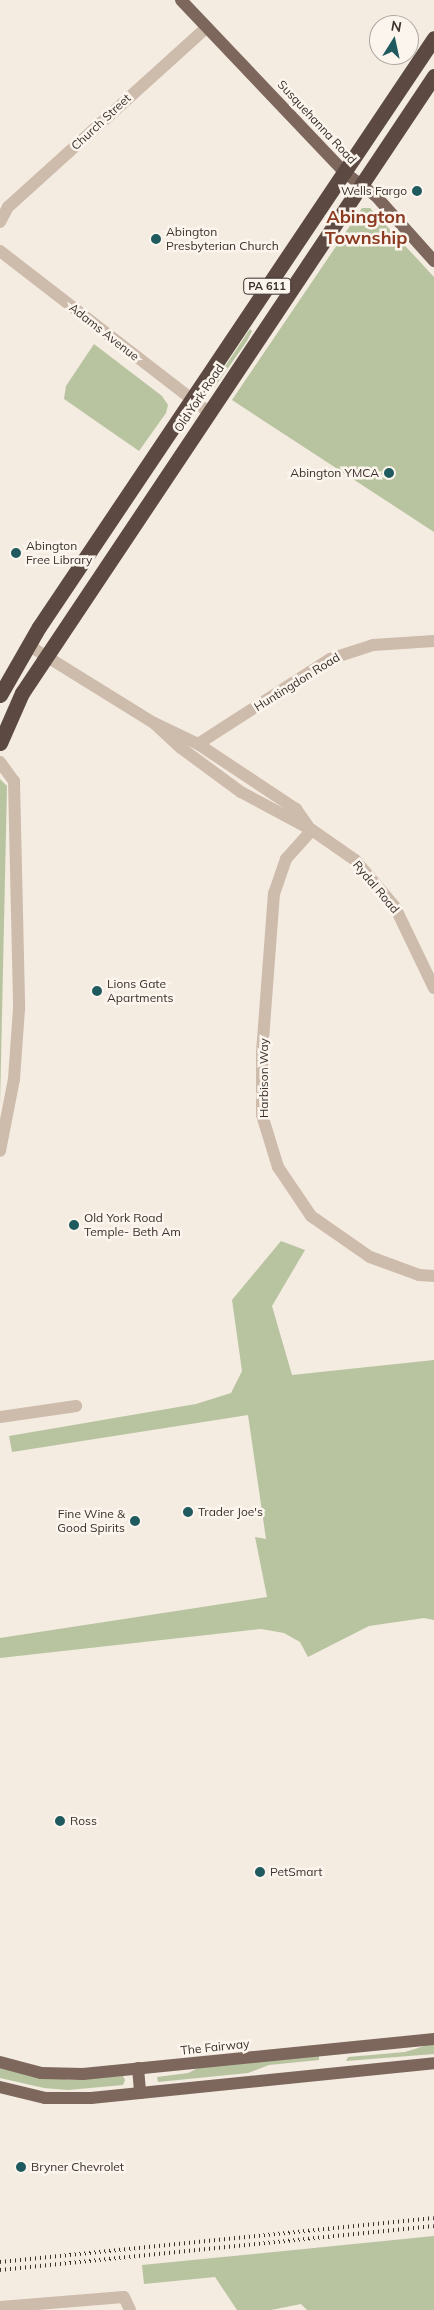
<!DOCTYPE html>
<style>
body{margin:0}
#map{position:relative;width:434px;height:2310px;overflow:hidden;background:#f4ebe1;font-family:Mulish,sans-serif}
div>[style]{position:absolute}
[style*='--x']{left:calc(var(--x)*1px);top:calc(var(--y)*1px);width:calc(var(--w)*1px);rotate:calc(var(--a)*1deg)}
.green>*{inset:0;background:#b8c4a0}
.minor>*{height:12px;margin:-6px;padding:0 6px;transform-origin:6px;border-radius:6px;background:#cdbbac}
.major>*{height:12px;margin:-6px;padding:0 6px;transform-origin:6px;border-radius:6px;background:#7d675c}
.highway>*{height:15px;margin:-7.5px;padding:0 7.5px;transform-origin:7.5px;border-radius:7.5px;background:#5c4a42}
.rail>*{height:4px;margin-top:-2px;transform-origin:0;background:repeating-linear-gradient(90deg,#3b302b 0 1px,transparent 0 5px)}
.dots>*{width:14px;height:14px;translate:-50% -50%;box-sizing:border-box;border:2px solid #fbf5ee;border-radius:50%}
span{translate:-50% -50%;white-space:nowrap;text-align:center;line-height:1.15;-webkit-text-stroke:5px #fbf5ee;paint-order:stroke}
.shield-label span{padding:1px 4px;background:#fbf5ee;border:1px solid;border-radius:4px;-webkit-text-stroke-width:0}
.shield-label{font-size:11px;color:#3b302b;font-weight:700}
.street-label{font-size:12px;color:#3b302b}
.poi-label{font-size:12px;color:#3b302b}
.right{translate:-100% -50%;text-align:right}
.left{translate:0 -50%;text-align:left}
.district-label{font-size:18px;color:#8c3b22;font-weight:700}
.north{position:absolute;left:369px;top:15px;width:50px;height:50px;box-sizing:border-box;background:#fbf5ee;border:1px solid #aea6a0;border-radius:50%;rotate:10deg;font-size:14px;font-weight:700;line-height:20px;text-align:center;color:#3b302b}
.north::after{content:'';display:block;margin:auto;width:18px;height:22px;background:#1f5a5e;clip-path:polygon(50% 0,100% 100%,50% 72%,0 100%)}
</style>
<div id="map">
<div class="green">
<div style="clip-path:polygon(362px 208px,370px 208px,434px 277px,434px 532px,232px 400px)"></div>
<div style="clip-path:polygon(250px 329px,252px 331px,247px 341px,214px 388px,212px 386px)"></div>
<div style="clip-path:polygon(94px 344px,162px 396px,168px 405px,166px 413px,139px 451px,64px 399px,66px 386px)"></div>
<div style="clip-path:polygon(0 779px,7px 786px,0 1106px)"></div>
<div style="clip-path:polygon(281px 1241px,305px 1250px,272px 1306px,292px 1375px,434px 1360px,434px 1620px,424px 1618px,369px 1626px,308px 1657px,300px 1642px,284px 1633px,261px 1629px,0 1658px,0 1638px,267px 1597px,255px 1537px,266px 1539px,248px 1415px,12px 1452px,9px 1436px,196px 1404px,231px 1393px,242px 1371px,232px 1300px)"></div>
<div style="clip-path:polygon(434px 2043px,434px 2054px,346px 2061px,348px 2057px,405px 2052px)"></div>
<div style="clip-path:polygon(319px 2055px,319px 2060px,269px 2065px,248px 2073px,158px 2082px,157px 2077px,188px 2073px,202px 2066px)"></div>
<div style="clip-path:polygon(0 2067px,69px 2080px,123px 2076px,125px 2080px,123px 2085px,68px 2090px,44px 2088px,0 2078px)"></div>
<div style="clip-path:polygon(434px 2236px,434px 2310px,307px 2310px,301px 2304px,271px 2310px,237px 2310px,215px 2277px,144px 2284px,142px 2265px)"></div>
</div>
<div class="minor">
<div style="--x:0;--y:222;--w:17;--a:-62"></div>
<div style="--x:8;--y:207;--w:268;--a:-42.1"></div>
<div style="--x:0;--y:251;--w:263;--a:37.7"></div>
<div style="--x:28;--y:645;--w:148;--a:31.8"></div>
<div style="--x:154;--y:723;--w:49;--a:25.5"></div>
<div style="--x:198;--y:744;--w:118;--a:33.6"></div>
<div style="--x:296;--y:809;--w:21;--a:55"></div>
<div style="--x:154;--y:723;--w:37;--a:43"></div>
<div style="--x:181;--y:748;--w:74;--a:36.3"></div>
<div style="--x:241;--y:792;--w:81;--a:28.2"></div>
<div style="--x:312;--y:830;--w:52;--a:34.9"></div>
<div style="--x:355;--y:860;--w:62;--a:49.6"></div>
<div style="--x:395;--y:907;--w:90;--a:64.3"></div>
<div style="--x:198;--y:744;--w:157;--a:-32.8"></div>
<div style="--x:330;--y:659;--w:45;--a:-18"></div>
<div style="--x:373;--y:645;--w:61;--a:-3.8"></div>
<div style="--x:0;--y:762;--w:24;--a:54"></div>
<div style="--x:14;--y:781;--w:228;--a:88.7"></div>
<div style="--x:19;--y:1009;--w:70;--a:94.1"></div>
<div style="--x:14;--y:1079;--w:73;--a:101"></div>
<div style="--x:312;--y:830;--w:39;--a:132"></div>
<div style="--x:286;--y:859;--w:36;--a:109"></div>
<div style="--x:274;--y:893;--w:160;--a:94.3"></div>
<div style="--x:262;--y:1053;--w:62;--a:90"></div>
<div style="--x:262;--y:1115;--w:54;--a:72.9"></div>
<div style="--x:278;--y:1167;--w:59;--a:56"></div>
<div style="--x:311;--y:1216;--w:72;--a:34.8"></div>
<div style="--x:370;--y:1257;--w:52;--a:20.2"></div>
<div style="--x:419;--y:1275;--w:15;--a:4"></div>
<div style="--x:0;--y:1417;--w:77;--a:-8.2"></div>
<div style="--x:0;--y:2307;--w:124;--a:-4.6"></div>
<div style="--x:124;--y:2297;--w:14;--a:65"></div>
</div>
<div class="major">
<div style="--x:181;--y:0;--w:237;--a:46.5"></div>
<div style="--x:344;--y:172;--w:39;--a:37"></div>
<div style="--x:375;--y:195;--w:89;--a:48.2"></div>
<div style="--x:0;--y:2062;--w:42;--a:15"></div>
<div style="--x:41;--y:2073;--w:42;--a:1.4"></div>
<div style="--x:83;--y:2074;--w:353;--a:-5.7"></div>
<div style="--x:138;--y:2068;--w:25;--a:85"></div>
<div style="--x:0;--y:2087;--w:46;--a:13.7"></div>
<div style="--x:45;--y:2098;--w:46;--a:0"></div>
<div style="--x:91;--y:2098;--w:345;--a:-5.8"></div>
</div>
<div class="highway">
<div style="--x:0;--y:695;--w:78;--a:-60.2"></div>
<div style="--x:39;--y:627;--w:709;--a:-56.15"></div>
<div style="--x:0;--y:743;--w:55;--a:-66.3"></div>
<div style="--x:22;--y:693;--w:742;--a:-56.27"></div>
</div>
<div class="rail">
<div style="--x:0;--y:2262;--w:436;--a:-5.8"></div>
<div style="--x:0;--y:2270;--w:436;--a:-5.8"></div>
</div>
<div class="dots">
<div style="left:417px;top:191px;background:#1f5a5e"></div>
<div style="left:156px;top:239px;background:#1f5a5e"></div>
<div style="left:389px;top:473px;background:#1f5a5e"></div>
<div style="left:16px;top:553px;background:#1f5a5e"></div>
<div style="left:97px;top:991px;background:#1f5a5e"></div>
<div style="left:74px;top:1225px;background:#1f5a5e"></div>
<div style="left:188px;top:1512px;background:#1f5a5e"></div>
<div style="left:135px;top:1521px;background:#1f5a5e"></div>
<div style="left:60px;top:1821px;background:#1f5a5e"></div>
<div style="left:260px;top:1872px;background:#1f5a5e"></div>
<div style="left:21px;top:2167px;background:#1f5a5e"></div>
</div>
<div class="shield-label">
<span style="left:267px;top:286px">PA 611</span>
</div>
<div class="street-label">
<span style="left:101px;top:122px;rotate:-43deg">Church Street</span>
<span style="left:317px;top:122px;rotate:47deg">Susquehanna Road</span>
<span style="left:104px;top:332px;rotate:38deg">Adams Avenue</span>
<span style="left:199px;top:398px;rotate:-56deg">Old York Road</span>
<span style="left:297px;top:682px;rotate:-32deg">Huntingdon Road</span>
<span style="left:376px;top:887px;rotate:50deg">Rydal Road</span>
<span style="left:264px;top:1078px;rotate:-90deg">Harbison Way</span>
<span style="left:215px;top:2047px;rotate:-6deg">The Fairway</span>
</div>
<div class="poi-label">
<span class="right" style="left:407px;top:191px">Wells Fargo</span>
<span class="left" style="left:166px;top:239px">Abington<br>Presbyterian Church</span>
<span class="right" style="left:379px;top:473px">Abington YMCA</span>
<span class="left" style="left:26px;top:553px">Abington<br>Free Library</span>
<span class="left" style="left:107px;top:991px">Lions Gate<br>Apartments</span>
<span class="left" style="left:84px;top:1225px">Old York Road<br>Temple- Beth Am</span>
<span class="left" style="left:198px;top:1512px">Trader Joe's</span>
<span class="right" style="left:125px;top:1521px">Fine Wine &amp;<br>Good Spirits</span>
<span class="left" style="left:70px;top:1821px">Ross</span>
<span class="left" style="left:270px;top:1872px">PetSmart</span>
<span class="left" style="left:31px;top:2167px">Bryner Chevrolet</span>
</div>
<div class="district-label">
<span style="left:366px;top:228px">Abington<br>Township</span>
</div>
<div class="north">N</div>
</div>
